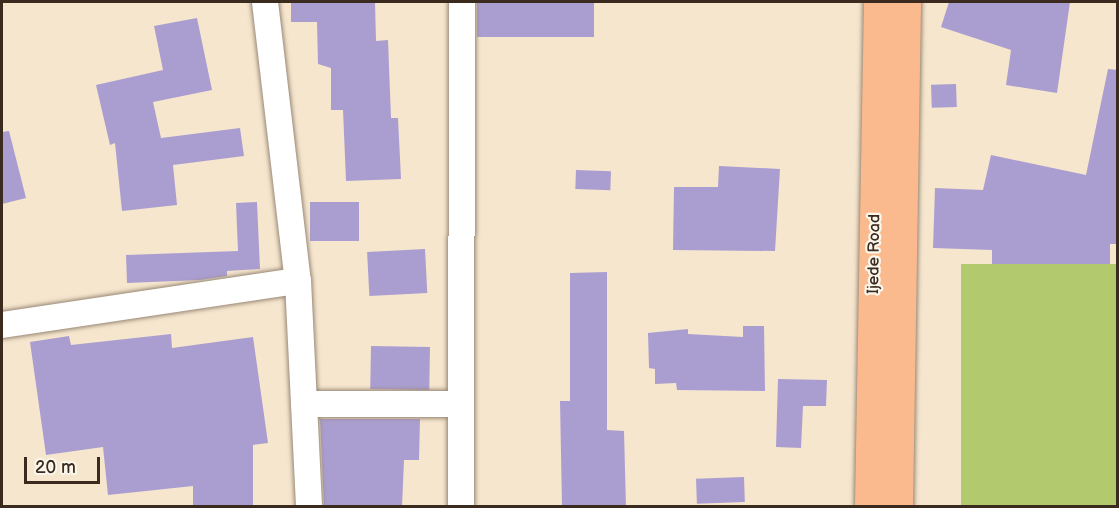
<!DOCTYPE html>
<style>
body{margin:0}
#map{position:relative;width:1119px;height:508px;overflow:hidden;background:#f6e6ce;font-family:"Balsamiq Sans",sans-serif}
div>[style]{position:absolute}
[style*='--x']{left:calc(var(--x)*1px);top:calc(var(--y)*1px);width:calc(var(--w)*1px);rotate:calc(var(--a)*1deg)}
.green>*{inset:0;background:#b2c96e;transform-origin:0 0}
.building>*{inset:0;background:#aa9ed1;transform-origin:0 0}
.roads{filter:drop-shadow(0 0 2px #988876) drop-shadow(0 0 2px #988876)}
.minor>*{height:26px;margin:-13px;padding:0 13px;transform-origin:13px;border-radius:13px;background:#fff}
.major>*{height:33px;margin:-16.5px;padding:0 16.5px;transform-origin:16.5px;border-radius:16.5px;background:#fbba8d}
span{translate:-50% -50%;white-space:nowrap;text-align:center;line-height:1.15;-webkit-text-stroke:4.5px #fbf7ec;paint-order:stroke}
.street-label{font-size:16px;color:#3b2a1e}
.frame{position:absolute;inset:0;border:3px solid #3b2a1e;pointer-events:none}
.scale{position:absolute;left:24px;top:457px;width:76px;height:27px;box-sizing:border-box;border:3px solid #3b2a1e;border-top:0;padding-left:8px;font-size:18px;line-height:21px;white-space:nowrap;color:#3b2a1e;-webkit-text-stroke:4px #fbf7ec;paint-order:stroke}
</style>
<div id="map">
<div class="green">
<div style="left:961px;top:264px;width:156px;height:242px"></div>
</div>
<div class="building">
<div style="clip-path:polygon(291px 2px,375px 2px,376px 41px,388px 40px,391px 118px,398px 118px,401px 179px,346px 181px,343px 110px,331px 110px,331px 68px,318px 64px,317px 22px,291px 22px)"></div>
<div style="left:477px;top:2px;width:117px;height:35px"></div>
<div style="clip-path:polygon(949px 2px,1070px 2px,1057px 93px,1006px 85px,1011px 50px,941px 27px)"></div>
<div style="clip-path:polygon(197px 18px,212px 90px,153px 102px,161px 138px,240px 128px,244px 156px,173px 165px,177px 205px,122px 211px,115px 143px,110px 145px,96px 85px,163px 70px,154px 26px)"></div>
<div style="clip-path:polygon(1108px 69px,1118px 70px,1118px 244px,1110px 244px,1110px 264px,992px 264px,992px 250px,933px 248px,935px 188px,983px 190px,991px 155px,1086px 175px)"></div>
<div style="left:956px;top:84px;width:23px;height:25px;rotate:88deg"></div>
<div style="clip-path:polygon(9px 131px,26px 198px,2px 204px,2px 132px)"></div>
<div style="clip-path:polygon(719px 166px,780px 169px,775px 251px,673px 250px,674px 187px,718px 187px)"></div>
<div style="left:576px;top:170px;width:35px;height:19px;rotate:2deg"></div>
<div style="clip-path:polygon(257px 202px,260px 269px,227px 271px,227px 276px,200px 280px,127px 283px,126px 255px,238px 251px,236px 203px)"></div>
<div style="left:310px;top:202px;width:49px;height:39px"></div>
<div style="left:425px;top:249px;width:44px;height:58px;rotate:87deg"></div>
<div style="clip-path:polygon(607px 272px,607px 430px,624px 431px,626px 507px,562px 507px,560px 401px,570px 401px,570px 273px)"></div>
<div style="clip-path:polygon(743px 326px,764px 326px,765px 391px,677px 390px,676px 383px,655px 384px,655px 369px,649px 368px,648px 333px,688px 329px,688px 334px,743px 337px)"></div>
<div style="clip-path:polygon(171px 334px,172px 348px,253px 337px,268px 443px,253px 445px,253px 507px,193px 507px,193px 486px,108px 495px,103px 447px,46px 455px,30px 342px,69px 336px,71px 345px)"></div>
<div style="left:371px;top:346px;width:59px;height:43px;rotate:1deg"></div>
<div style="clip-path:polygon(778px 379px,827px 380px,826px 406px,803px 406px,801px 448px,776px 447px)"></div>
<div style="clip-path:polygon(320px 419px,420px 419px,419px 460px,404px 460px,402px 507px,324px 507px)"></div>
<div style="left:744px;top:477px;width:25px;height:48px;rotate:88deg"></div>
</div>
<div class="roads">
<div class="minor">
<div style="--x:265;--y:2;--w:281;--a:83.3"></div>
<div style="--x:298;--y:281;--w:225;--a:87.2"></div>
<div style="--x:2;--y:325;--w:299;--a:-8.5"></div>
<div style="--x:304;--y:404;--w:157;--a:0"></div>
<div style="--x:461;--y:506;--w:504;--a:-89.89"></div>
</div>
<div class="major">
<div style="--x:871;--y:506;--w:504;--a:-88.98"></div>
<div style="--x:896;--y:506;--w:504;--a:-89.09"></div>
</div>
</div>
<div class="street-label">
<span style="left:875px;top:254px;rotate:-89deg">Ijede Road</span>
</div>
<div class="frame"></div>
<div class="scale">20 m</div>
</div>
